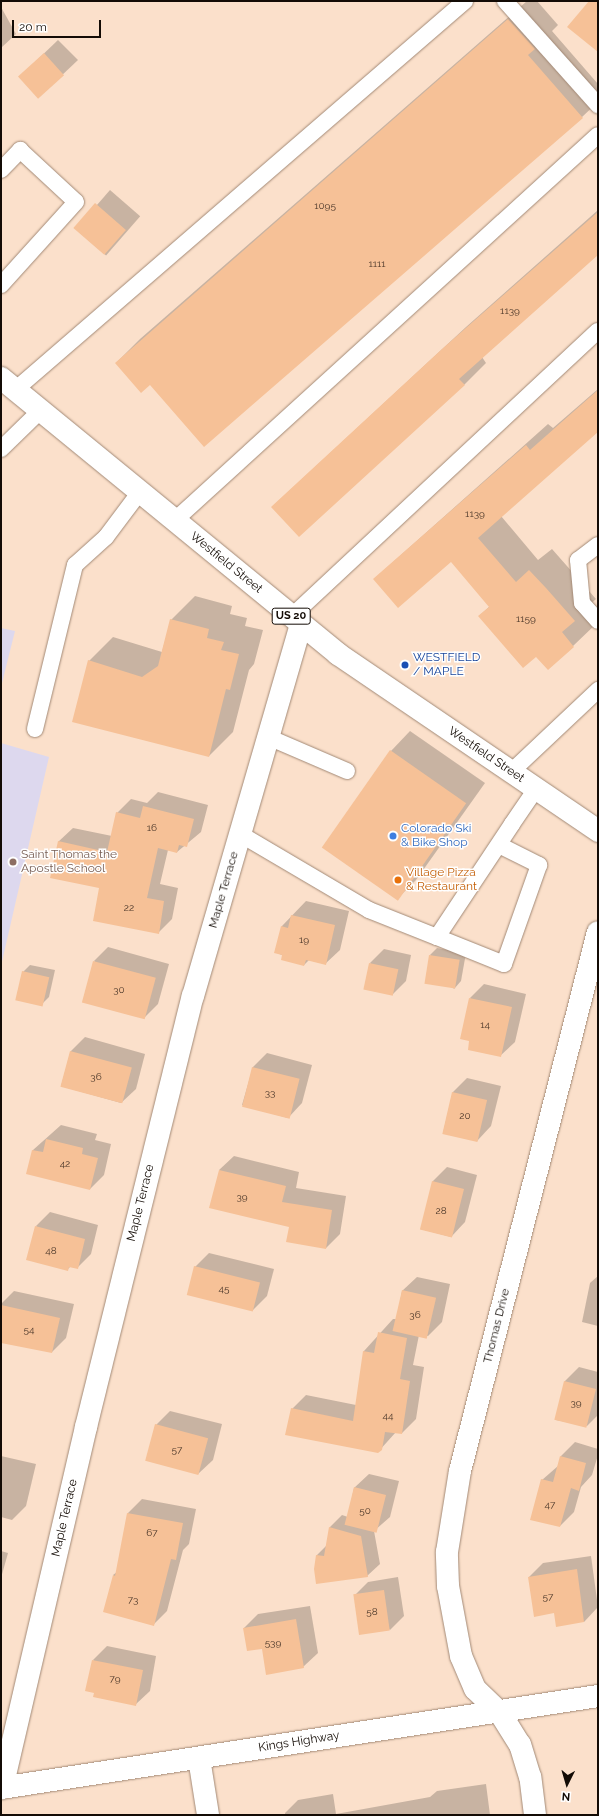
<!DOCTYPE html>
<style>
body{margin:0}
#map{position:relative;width:599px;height:1816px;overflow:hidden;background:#fbe0cb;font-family:Raleway,sans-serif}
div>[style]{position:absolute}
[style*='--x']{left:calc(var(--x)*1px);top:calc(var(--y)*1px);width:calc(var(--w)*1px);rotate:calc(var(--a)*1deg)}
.education>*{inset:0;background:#ddd8ee}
.shadow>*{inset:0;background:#0003;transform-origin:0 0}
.building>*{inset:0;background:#f6c197;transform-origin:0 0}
.roads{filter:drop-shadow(0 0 1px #a28976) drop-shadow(0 0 1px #a28976)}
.lane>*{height:16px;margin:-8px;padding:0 8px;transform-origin:8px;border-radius:8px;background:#fff}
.street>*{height:22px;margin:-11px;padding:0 11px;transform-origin:11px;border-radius:11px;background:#fff}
.secondary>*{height:22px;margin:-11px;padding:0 11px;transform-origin:11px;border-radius:11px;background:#fff}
.primary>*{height:22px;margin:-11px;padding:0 11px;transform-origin:11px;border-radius:11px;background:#fff}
.dots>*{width:11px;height:11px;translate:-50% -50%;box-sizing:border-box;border:2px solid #fff;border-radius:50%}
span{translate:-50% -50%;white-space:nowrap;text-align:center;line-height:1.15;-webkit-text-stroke:3px #fff;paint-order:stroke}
.number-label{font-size:10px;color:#4c382a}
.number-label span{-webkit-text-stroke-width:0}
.shield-label span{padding:1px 3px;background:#fff;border:1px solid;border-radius:3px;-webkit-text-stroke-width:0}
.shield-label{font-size:11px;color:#130b05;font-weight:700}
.street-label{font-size:12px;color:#130b05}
.transit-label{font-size:12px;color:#164399}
.left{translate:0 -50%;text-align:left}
.shop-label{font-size:12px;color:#366cbe}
.education-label{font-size:12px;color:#785e54}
.food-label{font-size:12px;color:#c56008}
.frame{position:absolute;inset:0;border:2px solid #130b05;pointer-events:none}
.north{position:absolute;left:547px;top:1764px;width:40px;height:40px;-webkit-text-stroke:3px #fff;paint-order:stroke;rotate:185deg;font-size:11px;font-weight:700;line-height:16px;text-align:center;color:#130b05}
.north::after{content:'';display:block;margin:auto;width:14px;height:18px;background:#130b05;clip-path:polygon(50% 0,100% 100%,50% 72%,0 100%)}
.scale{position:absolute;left:12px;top:20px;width:89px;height:18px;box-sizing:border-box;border:2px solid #130b05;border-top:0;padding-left:5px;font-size:12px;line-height:14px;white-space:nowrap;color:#130b05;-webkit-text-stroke:3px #fff;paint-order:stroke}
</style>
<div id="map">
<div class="education">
<div style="clip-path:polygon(1px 628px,15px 631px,1px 687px)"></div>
<div style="clip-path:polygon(1px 743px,49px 757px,1px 966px)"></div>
</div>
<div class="shadow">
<div style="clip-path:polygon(527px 1px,537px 1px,558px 25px,552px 31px,598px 84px,598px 102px,582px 117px,150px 384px,116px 363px,140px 339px)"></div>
<div style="clip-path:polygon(1px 7px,16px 34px,1px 48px)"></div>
<div style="clip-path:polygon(58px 40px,78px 60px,39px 97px,34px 63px)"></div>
<div style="left:110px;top:190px;width:40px;height:52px;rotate:41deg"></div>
<div style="clip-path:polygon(598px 210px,598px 254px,482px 357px,486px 363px,464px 385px,272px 507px,466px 327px)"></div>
<div style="clip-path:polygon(598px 389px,598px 431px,501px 516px,538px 560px,552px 549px,596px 599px,584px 610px,596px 624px,573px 646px,536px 655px,479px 616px,490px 606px,451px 560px,374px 579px,548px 424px,553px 428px)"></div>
<div style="clip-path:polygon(195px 596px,232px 606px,230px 614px,247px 618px,245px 626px,263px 630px,254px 664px,249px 670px,233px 732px,209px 756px,89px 661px,113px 637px,162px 652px,171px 620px)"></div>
<div style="clip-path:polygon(410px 731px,485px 783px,416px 880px,397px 899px,391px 751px)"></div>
<div style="clip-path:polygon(158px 792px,208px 805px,201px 832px,177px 852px,168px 850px,160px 884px,178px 888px,172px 919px,158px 933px,101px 887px,58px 842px,73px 828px,112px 836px,117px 813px,131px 799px,147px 803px)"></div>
<div style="clip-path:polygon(306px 901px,349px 911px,340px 950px,325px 964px,309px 960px,304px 965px,275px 952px,282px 926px)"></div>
<div style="clip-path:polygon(108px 947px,169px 964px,158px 1004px,144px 1018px,94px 961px)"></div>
<div style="clip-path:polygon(437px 948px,466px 953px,461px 981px,454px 989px,430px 955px)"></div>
<div style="clip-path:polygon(384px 949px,411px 955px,406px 981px,392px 995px,370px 963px)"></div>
<div style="clip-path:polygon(30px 965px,55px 970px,49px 997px,42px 1004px,23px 972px)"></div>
<div style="clip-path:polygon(484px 984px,526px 994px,515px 1042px,500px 1056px,470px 998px)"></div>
<div style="clip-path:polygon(85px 1037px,145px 1054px,136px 1089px,121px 1103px,61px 1086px,71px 1051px)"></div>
<div style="clip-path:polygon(267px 1053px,312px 1065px,302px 1103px,288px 1118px,242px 1105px,253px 1067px)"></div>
<div style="clip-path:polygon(467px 1078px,501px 1086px,491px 1126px,477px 1141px,443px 1133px,453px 1092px)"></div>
<div style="clip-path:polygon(61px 1125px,97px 1134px,95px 1140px,111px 1144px,104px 1175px,90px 1189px,27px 1173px,33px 1150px)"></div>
<div style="clip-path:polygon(234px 1156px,299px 1172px,296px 1188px,346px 1196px,340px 1234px,326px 1248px,290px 1227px,219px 1170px)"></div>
<div style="clip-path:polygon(447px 1167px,477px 1175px,465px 1222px,451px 1237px,421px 1229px,433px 1181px)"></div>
<div style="clip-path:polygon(50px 1212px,98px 1225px,91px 1254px,77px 1268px,71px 1266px,67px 1270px,36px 1226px)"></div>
<div style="clip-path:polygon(209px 1253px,274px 1269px,267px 1296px,253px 1310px,195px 1267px)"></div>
<div style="clip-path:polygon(598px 1276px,598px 1326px,582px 1322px,590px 1283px)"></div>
<div style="clip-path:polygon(417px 1277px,450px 1284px,442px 1322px,428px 1336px,419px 1335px,413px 1365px,424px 1367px,416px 1419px,402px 1433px,396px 1432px,378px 1452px,292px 1409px,306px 1395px,356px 1405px,364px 1351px,393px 1319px,397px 1319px,402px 1291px)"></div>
<div style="clip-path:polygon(14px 1291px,74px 1304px,66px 1338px,52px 1352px,1px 1342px,1px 1304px)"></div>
<div style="clip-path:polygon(579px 1367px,598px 1372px,598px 1415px,587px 1426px,556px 1420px,565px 1381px)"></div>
<div style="clip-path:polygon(170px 1411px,222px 1424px,213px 1460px,198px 1474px,156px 1425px)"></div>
<div style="clip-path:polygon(575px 1442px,598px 1449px,598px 1455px,592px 1475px,581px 1487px,574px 1512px,560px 1526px,542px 1480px,558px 1466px,561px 1456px)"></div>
<div style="clip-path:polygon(1px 1456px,36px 1464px,26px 1506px,12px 1520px,1px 1517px)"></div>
<div style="clip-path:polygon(369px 1474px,399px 1481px,390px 1517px,374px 1531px,380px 1564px,367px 1576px,315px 1569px,317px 1555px,327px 1545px,330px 1527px,342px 1515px,348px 1517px,354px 1488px)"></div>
<div style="clip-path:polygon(142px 1499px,196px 1509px,189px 1544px,183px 1550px,167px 1611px,153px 1625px,113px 1575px,117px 1572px,128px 1513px)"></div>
<div style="clip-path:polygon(1px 1551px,8px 1553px,1px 1578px)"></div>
<div style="clip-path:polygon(591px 1556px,598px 1607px,584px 1622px,555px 1612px,529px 1577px,543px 1563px)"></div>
<div style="clip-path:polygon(398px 1577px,404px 1616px,390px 1630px,354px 1596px,368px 1582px)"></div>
<div style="clip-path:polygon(310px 1606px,318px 1653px,303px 1667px,263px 1647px,244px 1628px,258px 1614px)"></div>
<div style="clip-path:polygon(107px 1646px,156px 1656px,150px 1691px,135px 1705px,93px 1660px)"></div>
<div style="clip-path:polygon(486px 1784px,490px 1815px,285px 1815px,285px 1813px,298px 1800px,333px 1794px,336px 1814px,430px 1797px,437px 1791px)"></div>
</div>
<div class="building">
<div style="clip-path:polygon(589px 1px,598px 1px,598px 52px,567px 27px)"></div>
<div style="clip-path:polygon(508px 19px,535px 49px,528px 55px,583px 118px,204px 447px,150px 385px,141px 393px,115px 363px)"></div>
<div style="left:44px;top:53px;width:30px;height:35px;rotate:48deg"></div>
<div style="left:95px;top:203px;width:41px;height:33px;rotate:41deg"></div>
<div style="clip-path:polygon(598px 212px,598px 255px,459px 379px,465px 385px,299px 537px,271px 507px,442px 349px)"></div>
<div style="clip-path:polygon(598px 390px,598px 432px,478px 538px,516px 582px,529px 570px,546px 588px,575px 621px,562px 632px,574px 647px,548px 670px,536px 657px,523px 668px,478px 616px,489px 607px,451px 562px,398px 608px,373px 579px,526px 445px,530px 450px)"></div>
<div style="clip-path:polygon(170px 619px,209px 629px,207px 638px,224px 642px,221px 650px,239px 654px,230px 690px,226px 689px,209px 757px,72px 722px,88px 660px,142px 677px,158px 666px)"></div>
<div style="left:390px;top:750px;width:93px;height:119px;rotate:35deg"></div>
<div style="clip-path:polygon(143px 806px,194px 819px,187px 847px,179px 845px,177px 853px,158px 848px,147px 898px,164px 901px,159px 934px,93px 921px,99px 888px,50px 878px,58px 841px,107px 852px,116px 812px,140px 818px)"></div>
<div style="clip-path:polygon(291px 915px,335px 925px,326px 965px,306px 960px,304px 966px,281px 960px,282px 955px,274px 953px,281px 926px,288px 928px)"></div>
<div style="left:429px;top:955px;width:31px;height:29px;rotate:9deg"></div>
<div style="left:93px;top:961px;width:65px;height:43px;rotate:15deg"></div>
<div style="left:369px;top:963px;width:30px;height:27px;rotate:12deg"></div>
<div style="left:22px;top:971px;width:28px;height:30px;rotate:13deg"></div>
<div style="clip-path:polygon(469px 998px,512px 1007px,501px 1057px,468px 1050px,469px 1041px,460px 1039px)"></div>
<div style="left:70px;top:1051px;width:64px;height:37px;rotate:15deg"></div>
<div style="left:252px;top:1067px;width:49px;height:41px;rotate:14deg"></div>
<div style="left:452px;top:1092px;width:36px;height:43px;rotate:13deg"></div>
<div style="clip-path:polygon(46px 1139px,83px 1148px,82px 1154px,98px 1158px,90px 1190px,26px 1174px,32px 1150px,43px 1152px)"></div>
<div style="clip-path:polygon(219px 1170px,286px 1186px,282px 1202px,332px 1210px,326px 1249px,286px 1242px,289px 1227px,209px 1208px)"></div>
<div style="left:432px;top:1181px;width:33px;height:50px;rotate:14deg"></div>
<div style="clip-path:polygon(35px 1226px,85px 1239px,78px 1269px,69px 1267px,68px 1271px,26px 1260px)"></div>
<div style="left:194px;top:1266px;width:68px;height:30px;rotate:14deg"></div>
<div style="left:402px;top:1290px;width:35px;height:42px;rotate:13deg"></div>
<div style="clip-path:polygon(1px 1305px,60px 1318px,52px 1353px,1px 1343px)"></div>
<div style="clip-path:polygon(378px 1332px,407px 1338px,400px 1379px,410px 1381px,402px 1434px,385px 1432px,382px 1450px,378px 1453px,285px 1435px,291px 1408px,353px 1421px,363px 1351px,374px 1353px)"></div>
<div style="left:564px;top:1381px;width:33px;height:40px;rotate:14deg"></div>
<div style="left:155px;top:1424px;width:55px;height:38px;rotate:15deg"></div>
<div style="clip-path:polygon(560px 1456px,586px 1463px,579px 1491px,571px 1488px,560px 1527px,530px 1520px,541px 1479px,553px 1482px)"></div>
<div style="left:354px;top:1487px;width:33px;height:39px;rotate:14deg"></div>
<div style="clip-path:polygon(127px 1513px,183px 1523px,176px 1560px,171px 1559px,154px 1626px,103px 1612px,113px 1575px,115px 1576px)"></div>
<div style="clip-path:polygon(329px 1527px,361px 1536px,368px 1577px,316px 1584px,314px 1569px,316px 1555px,324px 1556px)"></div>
<div style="clip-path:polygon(577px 1569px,584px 1622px,556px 1627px,554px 1613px,534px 1617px,528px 1577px)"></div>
<div style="left:384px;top:1590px;width:41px;height:31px;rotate:82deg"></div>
<div style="clip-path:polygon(296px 1619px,304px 1668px,266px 1675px,262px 1649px,247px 1651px,243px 1628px)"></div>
<div style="clip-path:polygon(92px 1660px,143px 1670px,136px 1706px,93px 1697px,94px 1693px,85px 1691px)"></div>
</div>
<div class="roads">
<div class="lane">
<div style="--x:505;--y:1;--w:140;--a:48.2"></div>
<div style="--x:1;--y:170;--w:28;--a:-46"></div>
<div style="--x:20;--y:150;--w:76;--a:42.9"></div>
<div style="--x:76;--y:202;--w:112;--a:132.1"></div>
<div style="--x:15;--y:390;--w:595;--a:-40.84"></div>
<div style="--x:1;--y:449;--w:54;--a:-44.3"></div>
<div style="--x:174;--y:521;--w:573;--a:-42.31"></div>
<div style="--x:598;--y:545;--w:25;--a:143"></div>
<div style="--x:578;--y:560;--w:43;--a:84.7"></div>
<div style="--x:582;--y:603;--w:24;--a:48"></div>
<div style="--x:292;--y:616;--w:418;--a:-43"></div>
<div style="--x:35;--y:729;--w:169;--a:-76.3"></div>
<div style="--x:75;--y:565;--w:42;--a:-42.1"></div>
<div style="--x:106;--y:537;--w:55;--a:-53.1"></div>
<div style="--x:268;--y:737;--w:86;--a:23.3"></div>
<div style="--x:511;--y:772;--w:120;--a:-43.3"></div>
<div style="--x:240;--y:834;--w:150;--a:30.5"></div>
<div style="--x:369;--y:910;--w:73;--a:21.7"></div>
<div style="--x:499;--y:845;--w:45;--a:26.6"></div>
<div style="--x:539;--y:865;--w:105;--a:109.5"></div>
<div style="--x:504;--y:964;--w:72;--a:-158.1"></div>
<div style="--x:437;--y:937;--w:136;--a:-56.4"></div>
<div style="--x:512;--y:824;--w:42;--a:-55.6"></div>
</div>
<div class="street">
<div style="--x:199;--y:1758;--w:58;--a:81"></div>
<div style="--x:2;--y:1788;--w:371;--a:-76.9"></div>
<div style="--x:86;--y:1427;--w:444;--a:-76.1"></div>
<div style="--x:193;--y:996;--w:387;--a:-73.8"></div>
<div style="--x:535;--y:1815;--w:38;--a:-97"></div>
<div style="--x:530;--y:1777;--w:34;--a:-107"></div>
<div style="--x:520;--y:1745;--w:39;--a:-122"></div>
<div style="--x:499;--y:1712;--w:33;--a:-136"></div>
<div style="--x:475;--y:1689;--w:36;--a:-113"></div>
<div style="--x:461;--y:1656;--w:71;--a:-100.5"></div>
<div style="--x:448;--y:1586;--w:34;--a:-92"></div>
<div style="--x:447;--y:1552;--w:82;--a:-80.9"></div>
<div style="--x:460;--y:1471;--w:556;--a:-75.64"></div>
</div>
<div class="secondary">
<div style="--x:1;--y:1788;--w:604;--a:-8.76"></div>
</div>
<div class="primary">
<div style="--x:1;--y:378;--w:436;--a:39.3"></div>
<div style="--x:338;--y:654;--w:315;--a:34.2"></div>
</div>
</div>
<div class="dots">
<div style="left:405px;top:665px;background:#1a4fb4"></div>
<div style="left:393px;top:836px;background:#3f7fe0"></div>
<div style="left:13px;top:862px;background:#8d6e63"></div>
<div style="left:398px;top:880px;background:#e8710a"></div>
</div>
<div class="number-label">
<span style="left:325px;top:206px">1095</span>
<span style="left:377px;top:264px">1111</span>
<span style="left:510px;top:311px">1139</span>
<span style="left:475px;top:514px">1139</span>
<span style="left:526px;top:619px">1159</span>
<span style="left:152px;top:828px">16</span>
<span style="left:129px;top:908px">22</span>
<span style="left:304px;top:940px">19</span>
<span style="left:119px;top:990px">30</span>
<span style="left:485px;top:1025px">14</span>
<span style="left:96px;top:1077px">36</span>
<span style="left:270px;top:1093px">33</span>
<span style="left:465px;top:1116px">20</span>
<span style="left:65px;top:1164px">42</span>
<span style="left:242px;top:1197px">39</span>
<span style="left:441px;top:1211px">28</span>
<span style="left:51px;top:1251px">48</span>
<span style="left:224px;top:1289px">45</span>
<span style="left:415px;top:1315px">36</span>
<span style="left:29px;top:1330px">54</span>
<span style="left:576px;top:1403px">39</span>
<span style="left:388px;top:1416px">44</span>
<span style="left:177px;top:1450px">57</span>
<span style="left:550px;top:1505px">47</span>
<span style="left:365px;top:1511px">50</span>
<span style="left:152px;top:1533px">67</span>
<span style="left:548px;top:1597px">57</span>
<span style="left:133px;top:1600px">73</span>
<span style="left:372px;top:1612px">58</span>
<span style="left:273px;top:1643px">539</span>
<span style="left:115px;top:1679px">79</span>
</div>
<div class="shield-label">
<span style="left:291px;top:616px">US 20</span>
</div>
<div class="street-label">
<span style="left:226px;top:563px;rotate:39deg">Westfield Street</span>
<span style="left:486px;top:755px;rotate:34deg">Westfield Street</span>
<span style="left:224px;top:890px;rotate:-74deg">Maple Terrace</span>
<span style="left:141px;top:1203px;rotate:-76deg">Maple Terrace</span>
<span style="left:497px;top:1326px;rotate:-76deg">Thomas Drive</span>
<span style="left:65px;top:1518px;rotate:-77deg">Maple Terrace</span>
<span style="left:299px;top:1742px;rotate:-9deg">Kings Highway</span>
</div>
<div class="transit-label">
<span class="left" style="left:413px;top:665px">WESTFIELD<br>/ MAPLE</span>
</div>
<div class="shop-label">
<span class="left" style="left:401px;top:836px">Colorado Ski<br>&amp; Bike Shop</span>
</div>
<div class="education-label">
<span class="left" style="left:21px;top:862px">Saint Thomas the<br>Apostle School</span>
</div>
<div class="food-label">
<span class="left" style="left:406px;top:880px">Village Pizza<br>&amp; Restaurant</span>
</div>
<div class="frame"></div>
<div class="north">N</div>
<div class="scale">20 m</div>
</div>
